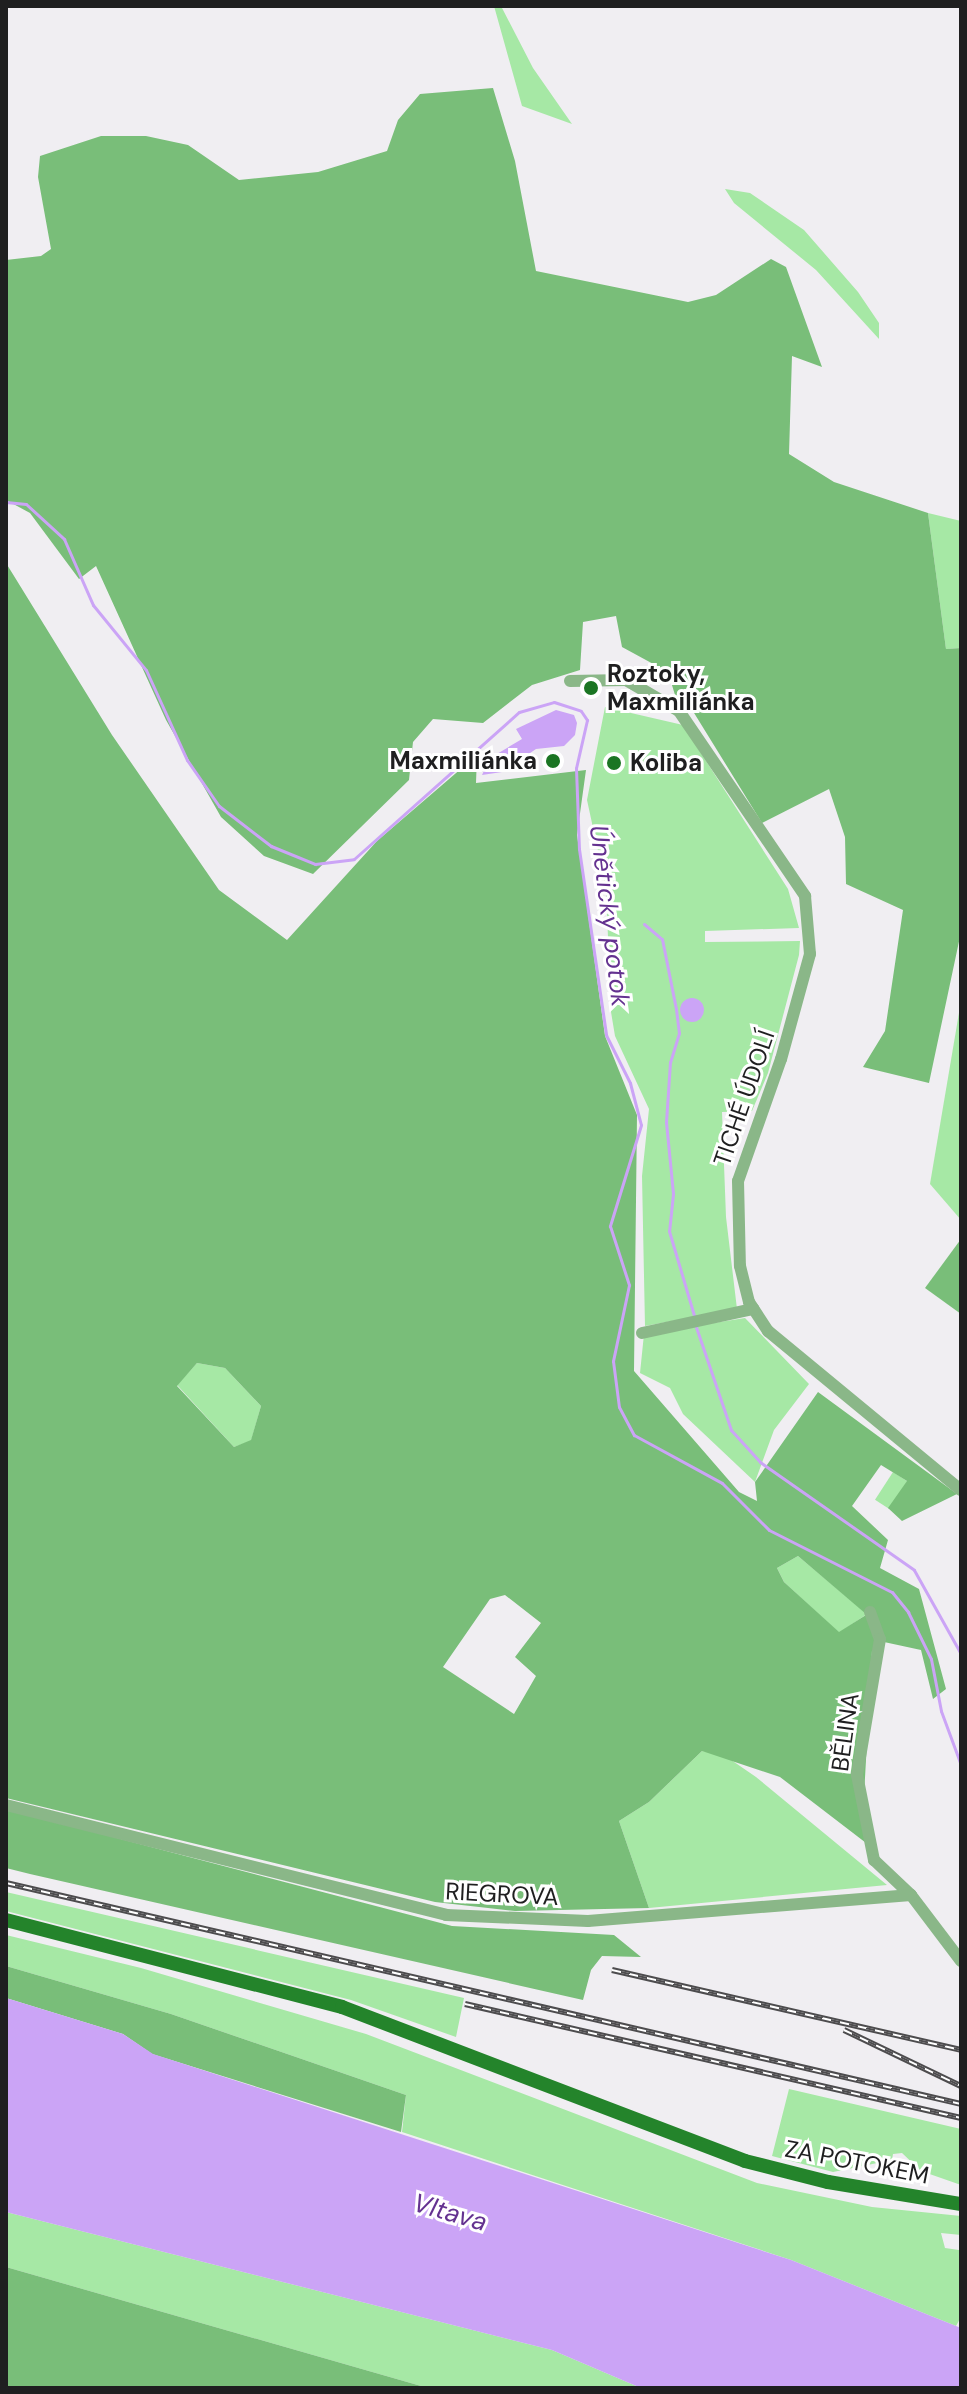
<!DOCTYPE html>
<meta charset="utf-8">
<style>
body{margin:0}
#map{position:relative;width:967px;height:2394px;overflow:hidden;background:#f0eef2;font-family:"DM Sans",sans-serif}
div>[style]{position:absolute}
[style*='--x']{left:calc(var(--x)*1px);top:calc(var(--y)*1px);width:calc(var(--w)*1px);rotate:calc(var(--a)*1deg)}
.green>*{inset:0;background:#a6e8a5;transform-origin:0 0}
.forest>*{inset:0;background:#79be79}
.water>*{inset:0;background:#cba4f6}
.round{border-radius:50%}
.stream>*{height:3px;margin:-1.5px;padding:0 1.5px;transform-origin:1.5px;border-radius:1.5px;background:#cba4f6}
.minor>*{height:12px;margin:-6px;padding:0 6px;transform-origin:6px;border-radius:6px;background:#8ab788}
.major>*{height:14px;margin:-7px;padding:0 7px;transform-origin:7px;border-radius:7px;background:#24842b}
.rail>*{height:6px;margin-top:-3px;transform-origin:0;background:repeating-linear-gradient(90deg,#fff 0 9px,#4d4c4e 0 18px);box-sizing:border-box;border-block:2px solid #4d4c4e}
.dots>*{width:22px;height:22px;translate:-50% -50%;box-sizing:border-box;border:4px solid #fff;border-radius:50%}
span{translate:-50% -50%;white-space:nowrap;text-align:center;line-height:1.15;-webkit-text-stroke:6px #fff;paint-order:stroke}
.poi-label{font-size:24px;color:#1f1f20;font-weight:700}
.left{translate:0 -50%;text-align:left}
.right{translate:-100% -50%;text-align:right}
.street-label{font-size:24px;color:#1f1f20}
.water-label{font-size:26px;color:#643290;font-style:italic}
.frame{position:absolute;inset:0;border:8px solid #1f1f20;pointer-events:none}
</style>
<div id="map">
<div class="green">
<div style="clip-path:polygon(494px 6px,501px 6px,533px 68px,572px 124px,522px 106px)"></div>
<div style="clip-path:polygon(725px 189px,750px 193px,804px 230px,858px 292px,879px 323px,879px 339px,816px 270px,734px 203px)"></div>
<div style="clip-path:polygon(928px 513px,961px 521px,961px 648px,946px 649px)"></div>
<div style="clip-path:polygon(605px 707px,683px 725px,788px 889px,799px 928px,705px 931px,705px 942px,800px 941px,799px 955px,768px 1073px,752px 1111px,722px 1112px,726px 1217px,737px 1309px,645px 1326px,642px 1176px,649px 1109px,615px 1036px,611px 1012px,606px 888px,587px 800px)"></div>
<div style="clip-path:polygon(961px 1001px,961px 1220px,930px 1184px)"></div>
<div style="clip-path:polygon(745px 1318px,809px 1384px,774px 1430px,755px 1482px,683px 1414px,670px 1388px,640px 1373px,644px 1334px)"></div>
<div style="clip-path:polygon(197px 1363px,225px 1368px,261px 1406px,251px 1441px,234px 1447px,177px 1385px)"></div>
<div style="left:893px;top:1472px;width:17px;height:33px;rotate:33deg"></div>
<div style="clip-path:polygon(798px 1556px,867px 1614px,839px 1633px,784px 1582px,777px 1568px)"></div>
<div style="clip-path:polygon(702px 1751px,721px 1753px,756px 1777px,887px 1885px,649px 1908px,619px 1821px,649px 1802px)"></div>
<div style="clip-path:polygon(6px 1892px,464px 1998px,456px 2037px,351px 2000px,6px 1911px)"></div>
<div style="clip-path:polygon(6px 1935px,141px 1968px,366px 2034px,757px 2183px,872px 2207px,961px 2216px,961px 2235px,941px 2233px,945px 2248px,959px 2250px,961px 2244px,961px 2317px,956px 2326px,791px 2260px,402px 2132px,406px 2095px,171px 2014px,6px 1966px)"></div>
<div style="clip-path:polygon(789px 2089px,961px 2129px,961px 2185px,921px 2171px,902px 2153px,893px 2154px,892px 2160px,833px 2172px,772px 2156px)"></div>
<div style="clip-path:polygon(6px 2212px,552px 2350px,641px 2388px,428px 2388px,6px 2267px)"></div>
</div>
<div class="forest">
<div style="clip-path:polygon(493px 88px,515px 161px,536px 271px,688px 302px,716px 295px,771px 259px,786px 267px,822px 367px,792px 356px,789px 454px,834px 482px,928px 513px,946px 649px,961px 648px,961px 932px,929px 1083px,863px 1067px,885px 1031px,903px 910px,846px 884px,845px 837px,829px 789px,762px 823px,691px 708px,675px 695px,668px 672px,622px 647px,616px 616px,583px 622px,580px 670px,532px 685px,483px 723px,433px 719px,413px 742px,409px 780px,313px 874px,264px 856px,221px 817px,166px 720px,96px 566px,79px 579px,30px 513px,6px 500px,6px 260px,41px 256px,51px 249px,38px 177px,40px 156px,101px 136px,146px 136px,188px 145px,239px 180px,318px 172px,387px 151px,398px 120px,420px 94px)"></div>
<div style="clip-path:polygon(evenodd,6px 563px,112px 735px,219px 890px,287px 940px,377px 841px,477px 755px,476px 783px,586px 770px,577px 835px,605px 1036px,637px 1115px,634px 1371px,739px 1492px,757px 1501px,755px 1482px,818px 1392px,957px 1494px,902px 1521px,888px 1508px,907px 1481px,881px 1465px,852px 1506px,888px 1540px,880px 1568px,919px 1589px,946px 1689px,933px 1699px,921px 1650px,884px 1642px,872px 1651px,863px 1814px,870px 1846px,780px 1777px,702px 1751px,649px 1802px,619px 1821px,649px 1908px,515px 1911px,435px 1902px,6px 1798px,6px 563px,197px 1363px,225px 1368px,261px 1406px,251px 1440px,234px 1447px,177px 1386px,197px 1363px,6px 563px,798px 1556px,866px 1614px,866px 1615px,839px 1632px,784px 1582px,777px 1568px,798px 1556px,6px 563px,505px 1595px,541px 1623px,515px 1657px,536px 1676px,514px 1714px,443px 1667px,490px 1599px,505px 1595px)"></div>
<div style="clip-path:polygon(961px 1239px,961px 1314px,925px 1288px)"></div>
<div style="clip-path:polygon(6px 1809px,452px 1926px,614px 1935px,641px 1957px,602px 1956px,591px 1970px,583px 2000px,30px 1874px,6px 1868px)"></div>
<div style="clip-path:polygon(6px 1966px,171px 2014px,406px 2095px,401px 2132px,152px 2054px,123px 2034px,6px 1998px)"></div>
<div style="clip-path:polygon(6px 2267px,428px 2388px,6px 2388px)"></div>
</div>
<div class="water">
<div style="clip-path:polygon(556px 710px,574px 715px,577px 723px,575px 735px,564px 746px,536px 749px,502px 772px,482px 775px,490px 758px,522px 739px,516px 729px)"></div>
<div class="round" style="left:680px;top:998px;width:24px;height:24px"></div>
<div style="clip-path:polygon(6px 1998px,123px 2034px,153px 2054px,791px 2260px,961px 2328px,961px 2388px,641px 2388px,552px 2350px,6px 2212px)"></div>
</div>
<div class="stream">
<div style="--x:6;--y:502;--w:20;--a:6"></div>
<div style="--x:26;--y:504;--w:52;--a:42.6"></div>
<div style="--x:64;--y:539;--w:72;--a:66.3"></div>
<div style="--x:93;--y:605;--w:84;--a:50.8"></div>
<div style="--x:146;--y:670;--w:99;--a:65.5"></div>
<div style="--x:187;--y:760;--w:56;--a:55.2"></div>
<div style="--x:219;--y:806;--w:66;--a:37.6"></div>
<div style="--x:271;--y:846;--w:48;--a:22.2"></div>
<div style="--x:315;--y:864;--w:39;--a:-7"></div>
<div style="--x:354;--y:859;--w:221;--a:-41.7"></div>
<div style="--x:519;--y:712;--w:36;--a:-16"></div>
<div style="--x:554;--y:702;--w:28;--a:18"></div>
<div style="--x:581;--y:711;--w:11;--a:56"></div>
<div style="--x:587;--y:720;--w:49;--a:102.9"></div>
<div style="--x:576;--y:768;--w:81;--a:87.9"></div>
<div style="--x:579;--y:849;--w:188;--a:81.7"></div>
<div style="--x:606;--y:1035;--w:54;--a:63.4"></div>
<div style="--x:630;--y:1083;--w:43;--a:75.3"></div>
<div style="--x:641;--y:1125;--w:106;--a:107.1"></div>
<div style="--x:610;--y:1226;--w:62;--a:72.1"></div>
<div style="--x:629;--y:1285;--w:78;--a:101.9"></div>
<div style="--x:613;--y:1361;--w:46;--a:82.6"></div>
<div style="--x:619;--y:1407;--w:32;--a:62"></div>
<div style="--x:634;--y:1435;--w:100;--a:28.6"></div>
<div style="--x:722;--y:1483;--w:66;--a:45"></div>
<div style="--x:769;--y:1530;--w:138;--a:26.8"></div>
<div style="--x:892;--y:1592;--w:26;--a:51"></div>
<div style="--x:908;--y:1612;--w:52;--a:63.9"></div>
<div style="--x:931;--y:1659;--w:53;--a:79.1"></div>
<div style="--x:941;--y:1711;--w:58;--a:69.7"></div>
<div style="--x:644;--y:924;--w:23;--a:40"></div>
<div style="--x:662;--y:939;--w:71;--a:78.7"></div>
<div style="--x:676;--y:1009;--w:24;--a:83"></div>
<div style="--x:679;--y:1033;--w:30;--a:107"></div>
<div style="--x:670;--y:1062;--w:60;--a:93.8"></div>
<div style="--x:666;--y:1122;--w:72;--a:84.4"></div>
<div style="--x:673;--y:1194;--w:37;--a:96"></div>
<div style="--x:669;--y:1231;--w:92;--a:73.5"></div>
<div style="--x:696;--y:1327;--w:109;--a:71.2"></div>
<div style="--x:731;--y:1430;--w:43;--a:47.8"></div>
<div style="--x:760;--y:1462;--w:188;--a:35"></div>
<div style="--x:914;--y:1570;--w:96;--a:60.8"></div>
</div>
<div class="minor">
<div style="--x:570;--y:681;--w:56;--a:-1"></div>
<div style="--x:626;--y:680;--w:61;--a:30.3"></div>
<div style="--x:679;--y:711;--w:224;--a:55.7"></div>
<div style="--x:805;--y:896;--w:58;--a:85.1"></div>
<div style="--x:810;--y:954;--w:109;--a:105.4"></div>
<div style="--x:781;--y:1059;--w:129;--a:109.4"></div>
<div style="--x:738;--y:1181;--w:85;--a:88.7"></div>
<div style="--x:740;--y:1266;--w:37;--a:76"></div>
<div style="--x:749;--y:1302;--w:35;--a:57"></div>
<div style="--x:768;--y:1331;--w:250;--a:39.5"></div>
<div style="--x:642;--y:1333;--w:114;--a:-12.2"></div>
<div style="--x:870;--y:1612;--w:29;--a:70"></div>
<div style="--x:880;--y:1639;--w:138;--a:99.6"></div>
<div style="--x:857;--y:1775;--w:87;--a:78.7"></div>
<div style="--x:874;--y:1860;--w:51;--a:43.4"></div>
<div style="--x:911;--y:1895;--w:83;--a:52.9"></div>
<div style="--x:6;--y:1805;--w:454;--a:14"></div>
<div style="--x:446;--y:1915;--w:142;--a:2.4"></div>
<div style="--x:588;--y:1921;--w:324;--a:-4.6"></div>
</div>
<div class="major">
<div style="--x:6;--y:1920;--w:347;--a:14.5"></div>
<div style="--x:342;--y:2007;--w:431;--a:20.9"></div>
<div style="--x:745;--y:2161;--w:86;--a:14.2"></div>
<div style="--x:828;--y:2182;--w:135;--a:9.4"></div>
</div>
<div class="rail">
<div style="--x:6;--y:1883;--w:980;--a:13.03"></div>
<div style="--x:612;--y:1970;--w:358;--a:12.9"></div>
<div style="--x:465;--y:2004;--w:509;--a:12.94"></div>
<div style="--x:844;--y:2030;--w:130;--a:25.6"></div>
</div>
<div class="dots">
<div style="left:591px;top:688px;background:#1b7523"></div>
<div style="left:553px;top:761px;background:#1b7523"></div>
<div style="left:614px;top:763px;background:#1b7523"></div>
</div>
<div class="poi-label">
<span class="left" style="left:607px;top:688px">Roztoky,<br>Maxmiliánka</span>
<span class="right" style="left:537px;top:761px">Maxmiliánka</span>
<span class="left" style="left:630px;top:763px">Koliba</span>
</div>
<div class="street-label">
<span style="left:744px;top:1098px;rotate:-71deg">TICHÉ ÚDOLÍ</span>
<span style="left:845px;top:1732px;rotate:-82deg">BĚLINA</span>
<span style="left:502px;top:1894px;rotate:3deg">RIEGROVA</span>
<span style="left:857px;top:2162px;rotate:11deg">ZA POTOKEM</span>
</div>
<div class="water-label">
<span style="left:609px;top:916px;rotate:83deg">Únětický potok</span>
<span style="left:450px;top:2213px;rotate:16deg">Vltava</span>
</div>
<div class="frame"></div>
</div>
